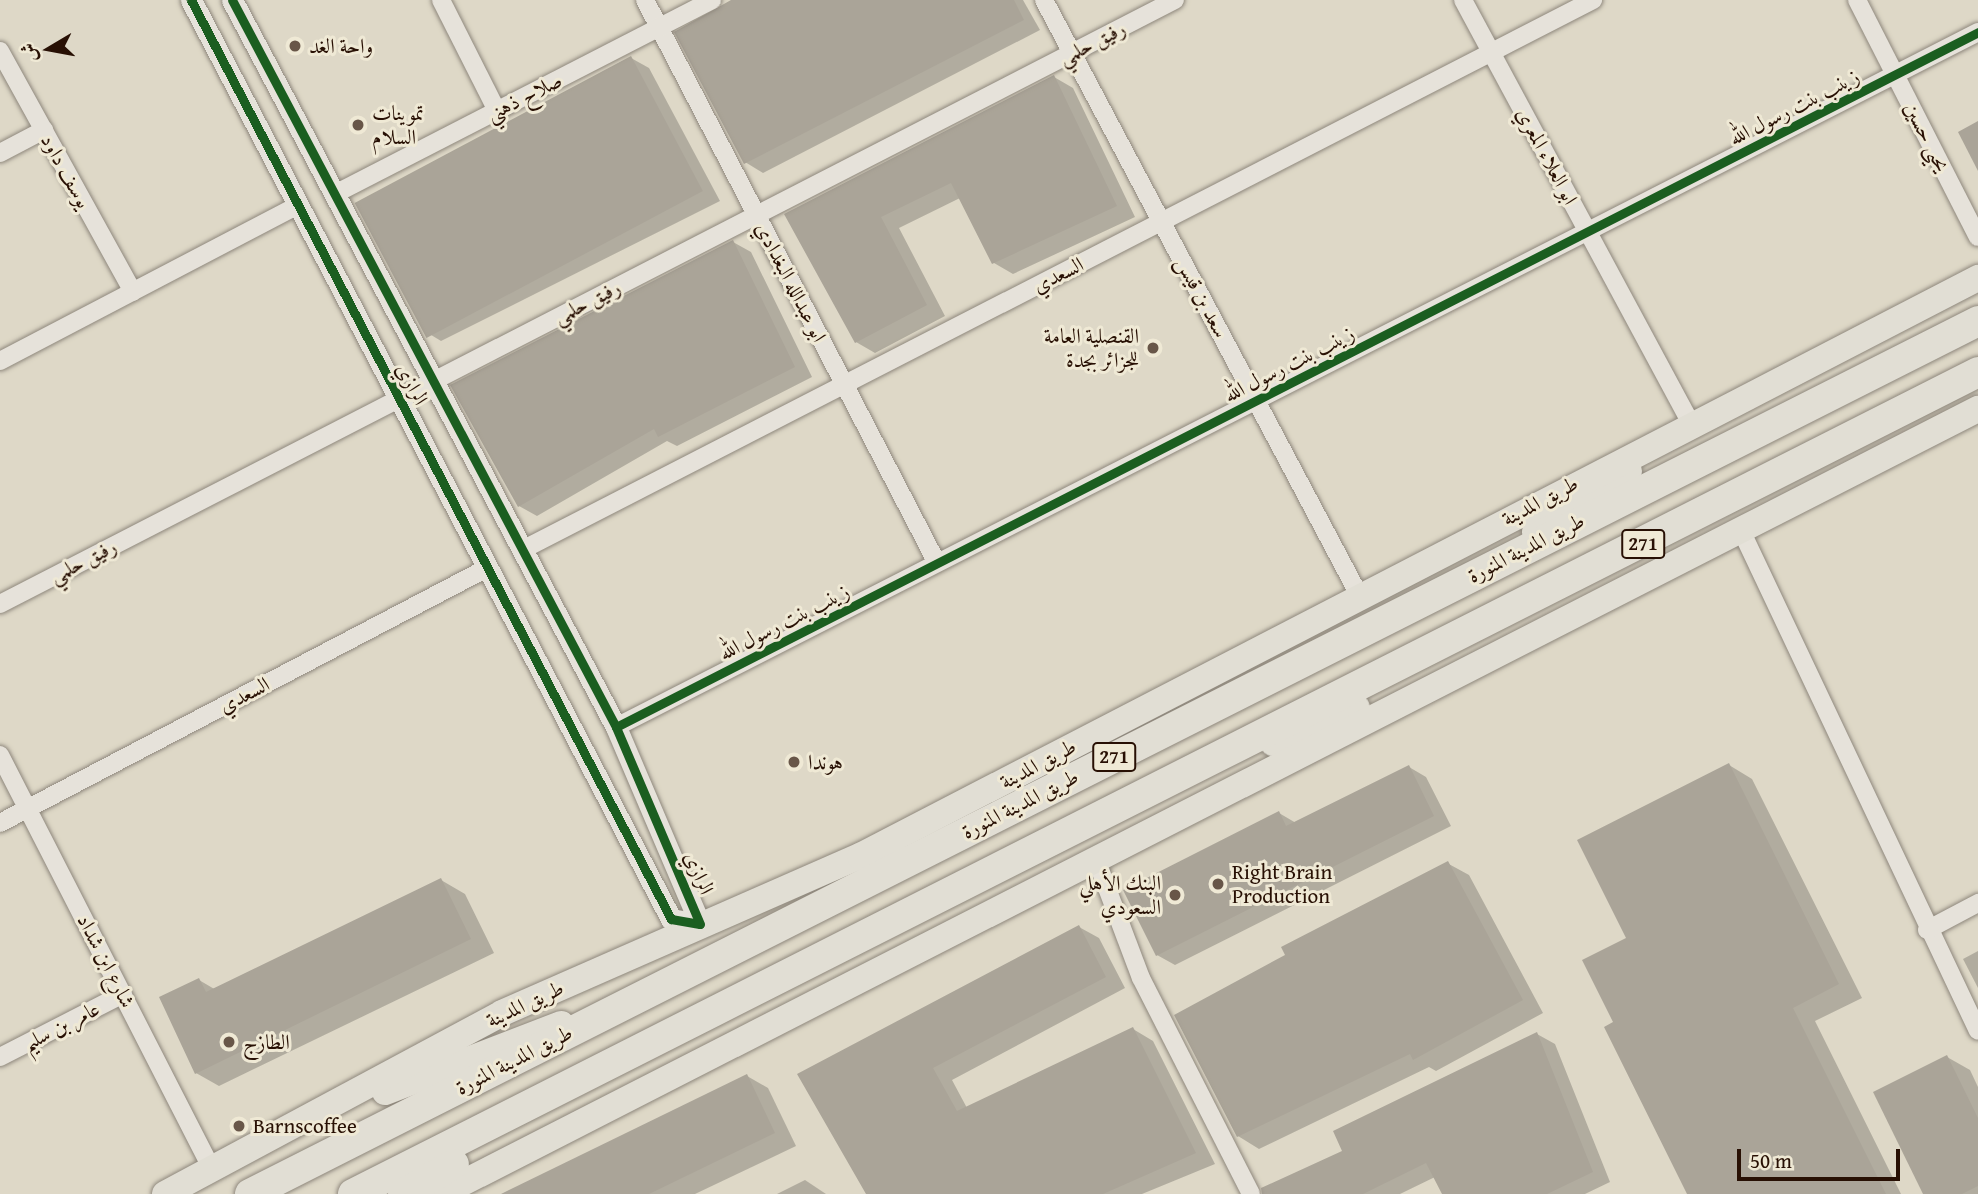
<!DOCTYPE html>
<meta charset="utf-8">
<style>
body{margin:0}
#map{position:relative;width:1978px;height:1194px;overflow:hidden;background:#ded8c7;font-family:"Gentium Book Plus",Amiri,serif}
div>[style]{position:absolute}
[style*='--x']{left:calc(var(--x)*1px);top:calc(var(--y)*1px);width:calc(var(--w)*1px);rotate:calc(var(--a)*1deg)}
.shadow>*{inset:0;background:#0003}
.building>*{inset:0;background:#aaa498;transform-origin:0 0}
.roads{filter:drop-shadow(0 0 2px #8e877c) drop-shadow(0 0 2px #8e877c)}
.minor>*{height:18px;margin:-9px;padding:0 9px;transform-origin:9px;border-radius:9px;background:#e6e2da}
.tertiary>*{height:21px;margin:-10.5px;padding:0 10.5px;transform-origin:10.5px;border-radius:10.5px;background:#e6e2da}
.primary>*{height:26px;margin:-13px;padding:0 13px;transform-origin:13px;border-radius:13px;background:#e1ded4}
.motorway>*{height:30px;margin:-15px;padding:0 15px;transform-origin:15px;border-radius:15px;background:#e1ded4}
.cycleway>*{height:9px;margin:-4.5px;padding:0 4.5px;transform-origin:4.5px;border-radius:4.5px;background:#1b5e20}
.dots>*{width:19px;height:19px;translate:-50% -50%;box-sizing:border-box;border:4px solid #efe9d5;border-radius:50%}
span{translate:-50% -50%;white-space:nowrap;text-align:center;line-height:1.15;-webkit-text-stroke:6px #efe9d5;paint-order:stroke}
.shield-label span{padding:2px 5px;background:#efe9d5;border:2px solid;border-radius:5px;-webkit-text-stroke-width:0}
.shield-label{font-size:19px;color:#281004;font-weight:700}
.street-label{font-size:21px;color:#281004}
.poi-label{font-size:21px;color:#281004}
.left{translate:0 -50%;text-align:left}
.right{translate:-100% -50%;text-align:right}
.north{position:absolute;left:14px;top:14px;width:70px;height:70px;-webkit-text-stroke:5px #efe9d5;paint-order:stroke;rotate:260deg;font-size:19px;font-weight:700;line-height:28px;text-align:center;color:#281004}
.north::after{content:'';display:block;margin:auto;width:24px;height:32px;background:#281004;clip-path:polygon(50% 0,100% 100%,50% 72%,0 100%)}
.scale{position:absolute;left:1737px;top:1149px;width:163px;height:32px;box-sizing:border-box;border:4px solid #281004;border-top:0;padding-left:9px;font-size:21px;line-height:24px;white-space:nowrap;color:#281004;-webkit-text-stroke:5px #efe9d5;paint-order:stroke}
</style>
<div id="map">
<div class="shadow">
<div style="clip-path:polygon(741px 0,1023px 0,1040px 30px,763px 173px,745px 162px)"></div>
<div style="clip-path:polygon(631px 58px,649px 68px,720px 201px,441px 341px,423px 330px)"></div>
<div style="clip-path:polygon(1054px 77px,1073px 88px,1135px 217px,1013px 274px,994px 263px,960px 198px,899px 228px,945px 316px,875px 353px,856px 342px,786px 214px)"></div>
<div style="clip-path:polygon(733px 242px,751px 252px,812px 377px,677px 446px,667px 441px,537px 516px,519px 506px)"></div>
<div style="clip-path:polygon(1729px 765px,1752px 779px,1862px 998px,1815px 1021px,1901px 1194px,1689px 1194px,1615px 1023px,1628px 939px)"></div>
<div style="clip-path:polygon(1409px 767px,1426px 777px,1451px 826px,1175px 965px,1157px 955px,1279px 813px,1296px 823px)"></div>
<div style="clip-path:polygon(1447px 863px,1469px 875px,1543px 1013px,1436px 1071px,1429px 1067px,1259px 1149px,1238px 1136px,1287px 956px)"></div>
<div style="clip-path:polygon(441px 880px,465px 894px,494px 953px,219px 1086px,196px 1073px,199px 980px,216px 990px)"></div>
<div style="clip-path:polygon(1079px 927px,1099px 938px,1125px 988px,952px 1080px,967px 1108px,1133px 1029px,1153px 1041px,1215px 1164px,1142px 1194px,867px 1194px,800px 1074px)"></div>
<div style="clip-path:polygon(1978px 951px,1978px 988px,1963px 959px)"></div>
<div style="clip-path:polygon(1537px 1034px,1555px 1044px,1610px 1182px,1585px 1194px,1444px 1194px,1435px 1177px,1400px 1194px,1278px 1194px)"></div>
<div style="clip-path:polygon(1947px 1057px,1970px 1070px,1978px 1087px,1978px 1194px,1925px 1194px)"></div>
<div style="clip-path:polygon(747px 1076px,768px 1088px,796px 1146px,695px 1194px,504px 1194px)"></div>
<div style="clip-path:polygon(805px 1180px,826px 1194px,777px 1194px)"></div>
</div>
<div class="building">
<div style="clip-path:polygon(731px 0,1014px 0,1024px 20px,744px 164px,674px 32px)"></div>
<div style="left:631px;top:56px;width:153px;height:313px;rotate:62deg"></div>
<div style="clip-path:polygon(1054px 75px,1117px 206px,992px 264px,951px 183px,881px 217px,927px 305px,855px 343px,784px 214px)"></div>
<div style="clip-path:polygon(1978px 121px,1978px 171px,1958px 132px)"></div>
<div style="clip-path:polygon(733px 240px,795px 367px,658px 437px,654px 429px,518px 507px,450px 385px)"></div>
<div style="clip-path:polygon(1729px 763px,1839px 984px,1793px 1008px,1886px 1194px,1687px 1194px,1604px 1027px,1613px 1022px,1582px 960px,1626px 938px,1577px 840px)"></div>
<div style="clip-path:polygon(1409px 765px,1434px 816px,1156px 956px,1123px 890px,1279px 811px,1286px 826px)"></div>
<div style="clip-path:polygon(1448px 861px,1523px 1000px,1413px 1060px,1410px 1054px,1237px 1137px,1174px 1015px,1285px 955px,1281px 947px)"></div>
<div style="clip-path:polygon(441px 878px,471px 939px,195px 1074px,159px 997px,199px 978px,206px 992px)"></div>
<div style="clip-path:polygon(1079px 925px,1106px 977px,933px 1068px,957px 1111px,1133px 1027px,1196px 1153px,1103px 1194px,866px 1194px,797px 1074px)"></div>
<div style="clip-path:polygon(1537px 1032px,1593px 1172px,1547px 1194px,1442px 1194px,1426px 1163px,1363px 1194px,1262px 1194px,1261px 1188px,1342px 1151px,1333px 1131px)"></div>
<div style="clip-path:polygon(1947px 1055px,1978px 1118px,1978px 1186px,1962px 1194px,1923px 1194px,1873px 1092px)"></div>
<div style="clip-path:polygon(747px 1074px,775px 1133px,649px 1194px,501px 1194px)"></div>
</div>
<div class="roads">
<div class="minor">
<div style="--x:441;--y:0;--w:124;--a:63.2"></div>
<div style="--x:645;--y:0;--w:634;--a:62.59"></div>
<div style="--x:1044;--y:0;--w:673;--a:62.1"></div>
<div style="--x:1463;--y:0;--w:479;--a:61.7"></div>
<div style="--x:1857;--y:0;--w:266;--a:63"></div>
<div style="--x:0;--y:51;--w:275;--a:61.1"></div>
<div style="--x:0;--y:153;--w:50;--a:-27.6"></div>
<div style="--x:335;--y:194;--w:424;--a:-27.2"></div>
<div style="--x:0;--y:361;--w:337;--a:-27.6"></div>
<div style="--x:1740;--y:528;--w:556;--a:64.68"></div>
<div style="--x:522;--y:550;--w:1204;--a:-27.18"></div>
<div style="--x:0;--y:604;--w:1321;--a:-27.21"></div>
<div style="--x:616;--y:727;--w:1529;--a:-27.03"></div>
<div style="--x:0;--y:755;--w:464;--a:62.9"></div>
<div style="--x:0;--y:823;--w:552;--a:-27.63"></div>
<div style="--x:1096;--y:859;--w:127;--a:69.3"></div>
<div style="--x:1141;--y:978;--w:242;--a:63"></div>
<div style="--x:1927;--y:930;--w:58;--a:-27.9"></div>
<div style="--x:0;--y:1057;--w:138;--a:-27.1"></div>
</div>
<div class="tertiary">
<div style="--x:191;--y:0;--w:1037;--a:62.42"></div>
<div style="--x:671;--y:919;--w:29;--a:10"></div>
<div style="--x:700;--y:924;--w:214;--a:-113.1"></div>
<div style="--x:616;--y:727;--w:822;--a:-117.84"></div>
</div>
<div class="primary">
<div style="--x:1535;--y:532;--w:112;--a:-33"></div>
<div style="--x:1273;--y:743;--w:91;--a:-23.2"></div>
<div style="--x:385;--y:1092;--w:189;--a:-21.1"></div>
<div style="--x:165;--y:1194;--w:383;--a:-28.2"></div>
<div style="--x:502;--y:1013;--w:391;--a:-23.7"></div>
<div style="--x:860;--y:856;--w:1259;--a:-27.34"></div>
<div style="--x:441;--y:1194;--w:1726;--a:-27.06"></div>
</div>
<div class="motorway">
<div style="--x:250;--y:1194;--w:1936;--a:-26.8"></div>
<div style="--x:353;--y:1194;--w:1821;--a:-26.83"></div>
<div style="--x:403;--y:1194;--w:59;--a:-30.5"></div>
</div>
</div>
<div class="cycleway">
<div style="--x:191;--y:0;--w:1037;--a:62.42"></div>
<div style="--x:671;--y:919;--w:29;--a:10"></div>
<div style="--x:700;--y:924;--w:214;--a:-113.1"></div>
<div style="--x:616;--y:727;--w:822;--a:-117.84"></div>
<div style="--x:616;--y:727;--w:1529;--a:-27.03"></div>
</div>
<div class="dots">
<div style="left:295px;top:46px;background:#685648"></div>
<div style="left:358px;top:125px;background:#685648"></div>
<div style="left:1153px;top:348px;background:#685648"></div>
<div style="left:794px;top:762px;background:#685648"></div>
<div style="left:1218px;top:884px;background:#685648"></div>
<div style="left:1175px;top:895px;background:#685648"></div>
<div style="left:229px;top:1042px;background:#685648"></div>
<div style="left:239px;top:1126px;background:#685648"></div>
</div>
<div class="shield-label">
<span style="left:1643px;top:544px">271</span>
<span style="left:1114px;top:757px">271</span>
</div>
<div class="street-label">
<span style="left:1092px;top:43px;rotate:-27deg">رفيق حلمي</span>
<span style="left:524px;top:97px;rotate:-27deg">صلاح ذهني</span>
<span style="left:1794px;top:107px;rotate:-27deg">زينب بنت رسول الله</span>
<span style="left:1927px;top:137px;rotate:63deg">يحيى حسين</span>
<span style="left:1547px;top:156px;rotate:62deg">ابو العلاء المعري</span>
<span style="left:66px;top:171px;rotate:61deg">يوسف داود</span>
<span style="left:1058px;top:275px;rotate:-27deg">السعدي</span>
<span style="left:791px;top:282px;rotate:63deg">ابو عبدالله البغدادي</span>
<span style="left:1202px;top:297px;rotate:62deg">سعد بن قيس</span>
<span style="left:587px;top:302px;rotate:-27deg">رفيق حلمي</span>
<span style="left:1289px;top:364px;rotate:-27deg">زينب بنت رسول الله</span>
<span style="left:412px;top:384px;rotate:62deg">الرازي</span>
<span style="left:1540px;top:501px;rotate:-28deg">طريق المدينة</span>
<span style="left:1526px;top:548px;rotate:-27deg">طريق المدينة المنورة</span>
<span style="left:83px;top:561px;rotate:-27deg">رفيق حلمي</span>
<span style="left:784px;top:622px;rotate:-27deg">زينب بنت رسول الله</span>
<span style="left:244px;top:695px;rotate:-28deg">السعدي</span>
<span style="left:1038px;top:764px;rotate:-28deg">طريق المدينة</span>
<span style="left:1020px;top:804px;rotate:-27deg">طريق المدينة المنورة</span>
<span style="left:699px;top:873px;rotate:67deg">الرازي</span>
<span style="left:106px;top:961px;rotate:63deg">شارع ابن شداد</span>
<span style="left:525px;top:1004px;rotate:-25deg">طريق المدينة</span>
<span style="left:61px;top:1026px;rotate:-27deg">عامر بن سليم</span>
<span style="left:514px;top:1060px;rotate:-27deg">طريق المدينة المنورة</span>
</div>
<div class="poi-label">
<span class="left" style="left:309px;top:46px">واحة الغد</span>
<span class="left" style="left:372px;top:125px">تموينات<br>السلام</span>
<span class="right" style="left:1139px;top:348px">القنصلية العامة<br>للجزائر بجدة</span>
<span class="left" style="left:808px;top:762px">هوندا</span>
<span class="left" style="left:1232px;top:884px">Right Brain<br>Production</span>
<span class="right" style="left:1161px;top:895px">البنك الأهلي<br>السعودي</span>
<span class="left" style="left:243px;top:1042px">الطازج</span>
<span class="left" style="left:253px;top:1126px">Barnscoffee</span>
</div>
<div class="north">ش</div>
<div class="scale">50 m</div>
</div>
